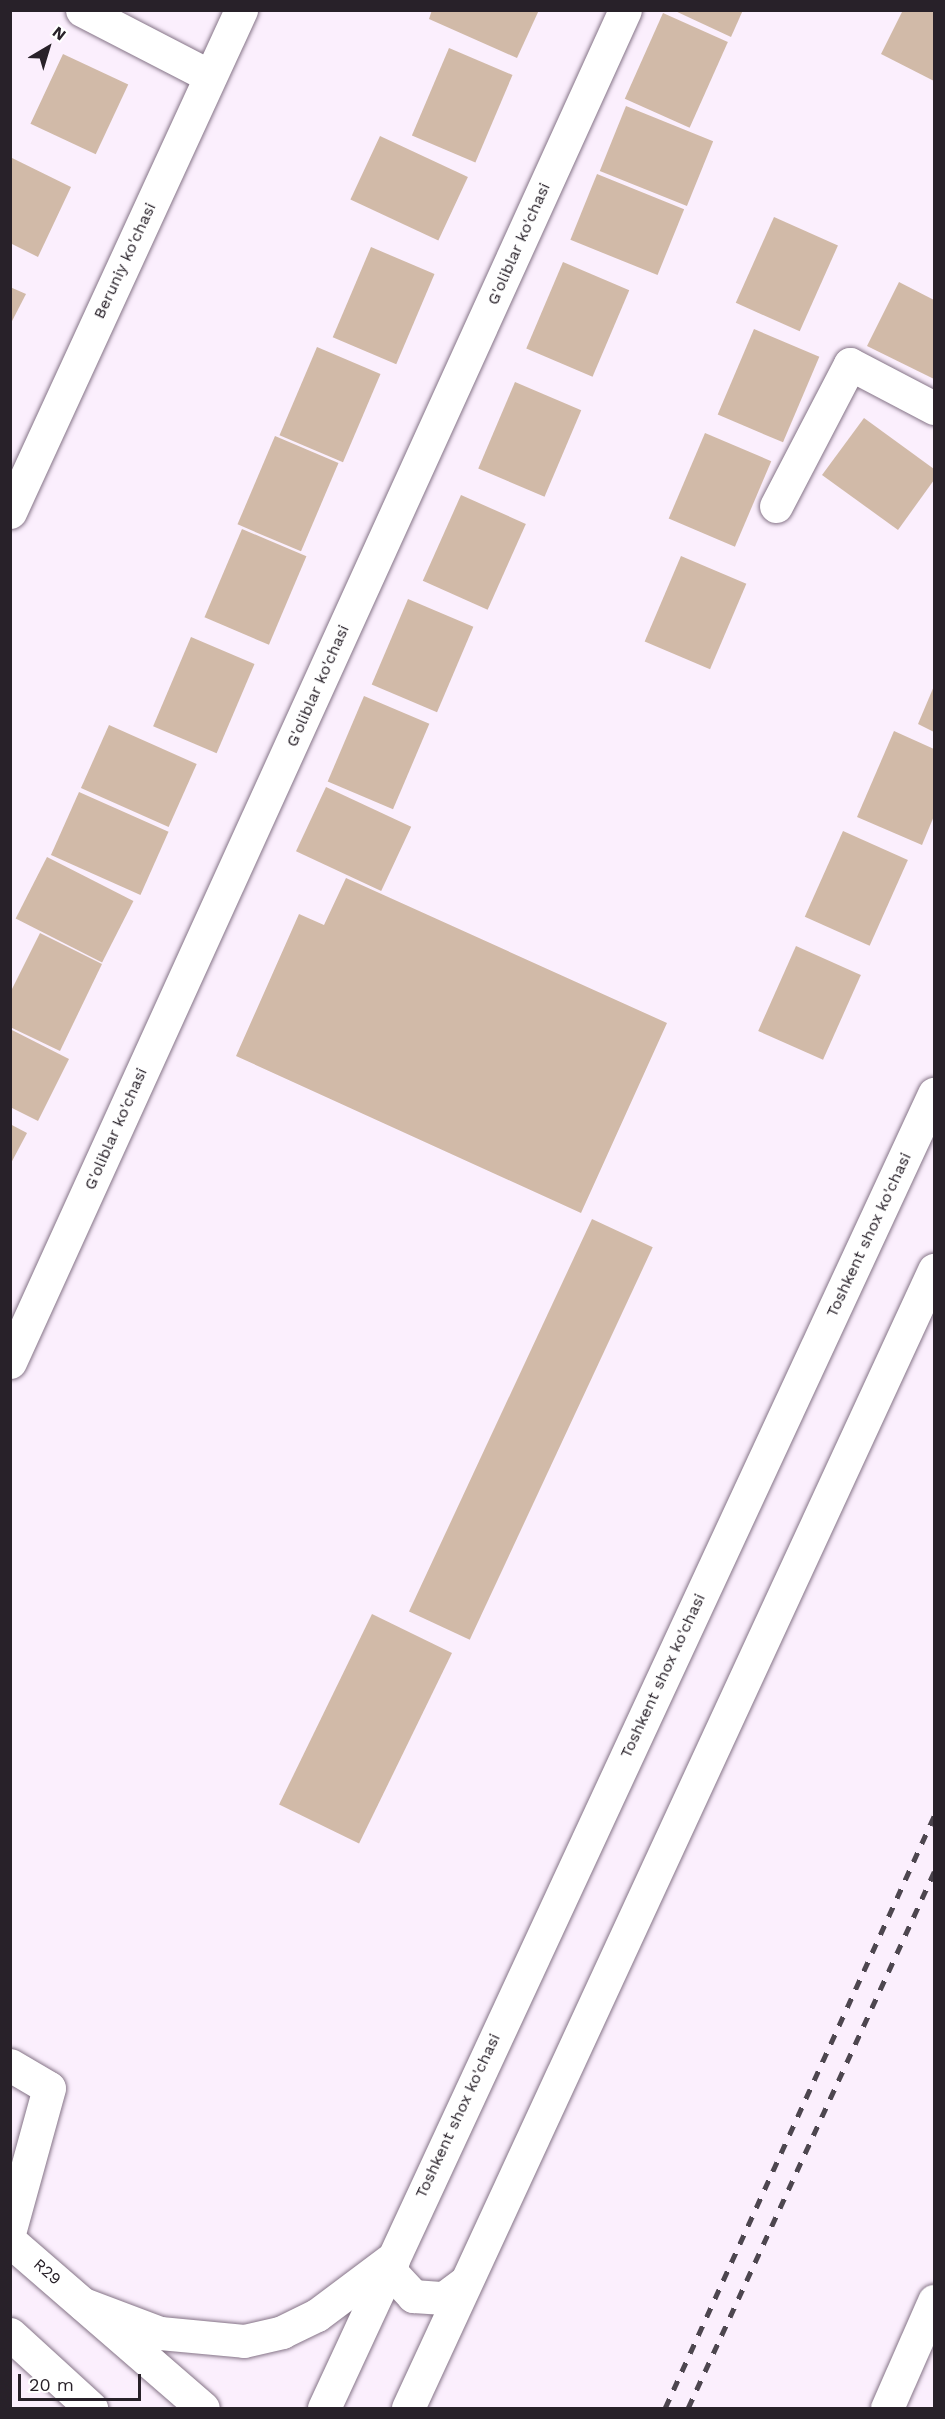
<!DOCTYPE html>
<style>
body{margin:0}
#map{position:relative;width:945px;height:2419px;overflow:hidden;background:#fbeffd;font-family:"Work Sans",sans-serif}
div>[style]{position:absolute}
[style*='--x']{left:calc(var(--x)*1px);top:calc(var(--y)*1px);width:calc(var(--w)*1px);rotate:calc(var(--a)*1deg)}
.building>*{inset:0;background:#d1baa8;transform-origin:0 0}
.roads{filter:drop-shadow(0 0 2px #857487) drop-shadow(0 0 2px #857487)}
.minor>*{height:33px;margin:-16.5px;padding:0 16.5px;transform-origin:16.5px;border-radius:16.5px;background:#fff}
.tertiary>*{height:33px;margin:-16.5px;padding:0 16.5px;transform-origin:16.5px;border-radius:16.5px;background:#fff}
.primary>*{height:33px;margin:-16.5px;padding:0 16.5px;transform-origin:16.5px;border-radius:16.5px;background:#fff}
.trunk>*{height:33px;margin:-16.5px;padding:0 16.5px;transform-origin:16.5px;border-radius:16.5px;background:#fff}
.rail>*{height:4.5px;margin-top:-2.25px;transform-origin:0;background:repeating-linear-gradient(90deg,#4d464f 0 10px,transparent 0 20px)}
span{translate:-50% -50%;white-space:nowrap;text-align:center;line-height:1.15;-webkit-text-stroke:5px #fff;paint-order:stroke}
.street-label{font-size:16px;color:#282129}
.frame{position:absolute;inset:0;border:12px solid #282129;pointer-events:none}
.north{position:absolute;left:18px;top:18px;width:60px;height:60px;-webkit-text-stroke:4px #fff;paint-order:stroke;rotate:38deg;font-size:16px;font-weight:700;line-height:24px;text-align:center;color:#282129}
.north::after{content:'';display:block;margin:auto;width:21px;height:27px;background:#282129;clip-path:polygon(50% 0,100% 100%,50% 72%,0 100%)}
.scale{position:absolute;left:18px;top:2374px;width:123px;height:27px;box-sizing:border-box;border:3px solid #282129;border-top:0;padding-left:8px;font-size:18px;line-height:21px;white-space:nowrap;color:#282129;-webkit-text-stroke:4px #fff;paint-order:stroke}
</style>
<div id="map">
<div class="building">
<div style="clip-path:polygon(432px 10px,539px 10px,517px 58px,429px 19px)"></div>
<div style="clip-path:polygon(673px 10px,743px 10px,731px 37px)"></div>
<div style="clip-path:polygon(903px 10px,934px 10px,934px 81px,881px 54px)"></div>
<div style="left:663px;top:13px;width:71px;height:94px;rotate:24deg"></div>
<div style="left:449px;top:48px;width:69px;height:95px;rotate:23deg"></div>
<div style="left:63px;top:54px;width:72px;height:77px;rotate:25deg"></div>
<div style="left:626px;top:106px;width:94px;height:70px;rotate:22deg"></div>
<div style="left:380px;top:136px;width:97px;height:70px;rotate:25deg"></div>
<div style="clip-path:polygon(10px 157px,71px 187px,38px 257px,10px 243px)"></div>
<div style="left:597px;top:174px;width:94px;height:71px;rotate:22deg"></div>
<div style="left:774px;top:217px;width:70px;height:94px;rotate:24deg"></div>
<div style="left:371px;top:247px;width:69px;height:98px;rotate:23deg"></div>
<div style="left:563px;top:262px;width:72px;height:94px;rotate:23deg"></div>
<div style="clip-path:polygon(899px 282px,934px 300px,934px 379px,867px 346px)"></div>
<div style="clip-path:polygon(10px 287px,26px 294px,10px 325px)"></div>
<div style="left:754px;top:329px;width:71px;height:93px;rotate:23deg"></div>
<div style="left:317px;top:347px;width:69px;height:96px;rotate:23deg"></div>
<div style="left:515px;top:382px;width:72px;height:94px;rotate:23deg"></div>
<div style="clip-path:polygon(864px 418px,934px 469px,934px 480px,898px 530px,822px 475px)"></div>
<div style="left:705px;top:433px;width:72px;height:93px;rotate:23deg"></div>
<div style="left:275px;top:436px;width:69px;height:96px;rotate:23deg"></div>
<div style="left:461px;top:495px;width:71px;height:94px;rotate:24deg"></div>
<div style="left:242px;top:529px;width:70px;height:96px;rotate:23deg"></div>
<div style="left:681px;top:556px;width:71px;height:93px;rotate:23deg"></div>
<div style="left:408px;top:599px;width:71px;height:93px;rotate:23deg"></div>
<div style="left:191px;top:637px;width:69px;height:97px;rotate:23deg"></div>
<div style="clip-path:polygon(934px 686px,934px 732px,918px 724px)"></div>
<div style="left:364px;top:696px;width:71px;height:93px;rotate:23deg"></div>
<div style="left:109px;top:725px;width:96px;height:69px;rotate:24deg"></div>
<div style="clip-path:polygon(894px 731px,934px 749px,934px 816px,922px 845px,857px 817px)"></div>
<div style="left:326px;top:787px;width:94px;height:71px;rotate:25deg"></div>
<div style="left:79px;top:792px;width:98px;height:69px;rotate:24deg"></div>
<div style="left:843px;top:831px;width:71px;height:94px;rotate:24deg"></div>
<div style="left:47px;top:857px;width:97px;height:69px;rotate:27deg"></div>
<div style="clip-path:polygon(346px 878px,667px 1023px,581px 1213px,236px 1056px,299px 914px,324px 925px)"></div>
<div style="clip-path:polygon(40px 933px,102px 964px,60px 1051px,10px 1027px,10px 993px)"></div>
<div style="left:796px;top:946px;width:71px;height:93px;rotate:24deg"></div>
<div style="clip-path:polygon(10px 1029px,69px 1059px,38px 1121px,10px 1107px)"></div>
<div style="clip-path:polygon(10px 1124px,27px 1133px,10px 1165px)"></div>
<div style="left:592px;top:1219px;width:67px;height:433px;rotate:25deg"></div>
<div style="left:372px;top:1614px;width:89px;height:212px;rotate:26deg"></div>
</div>
<div class="roads">
<div class="minor">
<div style="--x:82;--y:10;--w:144;--a:27.3"></div>
<div style="--x:776;--y:506;--w:160;--a:-62.5"></div>
<div style="--x:850;--y:364;--w:95;--a:27.6"></div>
<div style="--x:10;--y:1362;--w:1485;--a:-65.54"></div>
<div style="--x:10;--y:2065;--w:45;--a:30.5"></div>
<div style="--x:49;--y:2088;--w:147;--a:105.4"></div>
<div style="--x:887;--y:2408;--w:117;--a:-66.3"></div>
</div>
<div class="tertiary">
<div style="--x:10;--y:512;--w:553;--a:-65.29"></div>
</div>
<div class="primary">
<div style="--x:10;--y:2241;--w:255;--a:40.9"></div>
<div style="--x:10;--y:2334;--w:110;--a:42.4"></div>
</div>
<div class="trunk">
<div style="--x:393;--y:2258;--w:14;--a:98"></div>
<div style="--x:391;--y:2272;--w:33;--a:47"></div>
<div style="--x:413;--y:2296;--w:31;--a:4"></div>
<div style="--x:444;--y:2298;--w:26;--a:-37"></div>
<div style="--x:83;--y:2304;--w:82;--a:20.6"></div>
<div style="--x:160;--y:2333;--w:84;--a:5.4"></div>
<div style="--x:244;--y:2341;--w:39;--a:-13"></div>
<div style="--x:282;--y:2332;--w:39;--a:-26"></div>
<div style="--x:317;--y:2315;--w:90;--a:-36.9"></div>
<div style="--x:324;--y:2408;--w:1449;--a:-65.1"></div>
<div style="--x:408;--y:2408;--w:1254;--a:-65.19"></div>
</div>
</div>
<div class="rail">
<div style="--x:665;--y:2408;--w:650;--a:-65.56"></div>
<div style="--x:688;--y:2408;--w:590;--a:-65.35"></div>
</div>
<div class="street-label">
<span style="left:519px;top:244px;rotate:-66deg">G'oliblar ko'chasi</span>
<span style="left:125px;top:261px;rotate:-65deg">Beruniy ko'chasi</span>
<span style="left:318px;top:686px;rotate:-66deg">G'oliblar ko'chasi</span>
<span style="left:116px;top:1129px;rotate:-66deg">G'oliblar ko'chasi</span>
<span style="left:869px;top:1235px;rotate:-65deg">Toshkent shox ko'chasi</span>
<span style="left:663px;top:1676px;rotate:-65deg">Toshkent shox ko'chasi</span>
<span style="left:458px;top:2116px;rotate:-65deg">Toshkent shox ko'chasi</span>
<span style="left:47px;top:2272px;rotate:41deg">R29</span>
</div>
<div class="frame"></div>
<div class="north">N</div>
<div class="scale">20 m</div>
</div>
